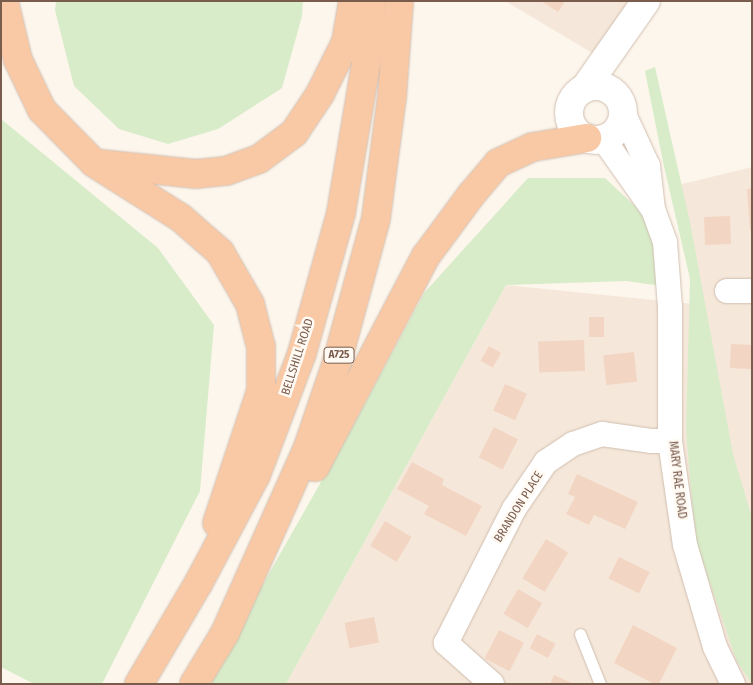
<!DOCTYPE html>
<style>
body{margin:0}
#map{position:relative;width:753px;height:685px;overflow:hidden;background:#fdf6ec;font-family:"Fira Sans Condensed",sans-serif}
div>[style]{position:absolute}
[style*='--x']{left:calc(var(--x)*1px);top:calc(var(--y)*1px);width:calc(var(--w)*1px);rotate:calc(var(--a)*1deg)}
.residential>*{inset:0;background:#f5e8da}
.green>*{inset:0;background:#d8ecc9}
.building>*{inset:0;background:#f3d5c3;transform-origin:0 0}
.roads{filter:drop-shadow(0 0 1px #d1beb0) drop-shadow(0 0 1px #d1beb0)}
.service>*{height:11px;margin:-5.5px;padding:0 5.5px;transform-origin:5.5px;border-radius:5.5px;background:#fff}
.minor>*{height:24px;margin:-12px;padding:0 12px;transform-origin:12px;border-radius:12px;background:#fff}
.secondary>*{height:28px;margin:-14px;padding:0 14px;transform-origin:14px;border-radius:14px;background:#fff}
.secondary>.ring{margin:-14px;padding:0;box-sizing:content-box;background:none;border:28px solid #fff;border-radius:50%}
.trunk>*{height:28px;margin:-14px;padding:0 14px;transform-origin:14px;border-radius:14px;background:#f9c8a4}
span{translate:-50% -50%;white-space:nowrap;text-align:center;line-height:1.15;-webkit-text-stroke:5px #fffaf3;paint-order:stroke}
.shield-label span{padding:1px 4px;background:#fffaf3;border:1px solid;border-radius:4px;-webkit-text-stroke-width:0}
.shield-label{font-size:11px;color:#7a5c4d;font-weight:700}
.street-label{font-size:12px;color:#7a5c4d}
.frame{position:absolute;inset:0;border:2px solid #7a5c4d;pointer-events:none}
</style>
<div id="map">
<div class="residential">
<div style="clip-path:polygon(505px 1px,629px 1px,594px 54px)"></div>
<div style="clip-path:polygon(752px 167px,752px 684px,286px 684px,506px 285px,694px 304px,674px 186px)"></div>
</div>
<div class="green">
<div style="clip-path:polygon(56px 1px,303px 1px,302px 16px,282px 88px,218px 129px,168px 144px,119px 129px,74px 86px,55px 10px)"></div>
<div style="clip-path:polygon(655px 67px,690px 222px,733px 454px,752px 518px,752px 684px,737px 662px,695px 539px,686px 430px,690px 279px,663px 162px,645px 71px)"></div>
<div style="clip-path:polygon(1px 119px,158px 248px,214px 325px,200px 491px,102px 684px,34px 684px,1px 667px)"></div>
<div style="clip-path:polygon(528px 178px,605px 178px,649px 219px,662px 286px,626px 281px,506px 285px,286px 684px,206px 684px,354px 424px,424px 293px)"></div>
</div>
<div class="building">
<div style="clip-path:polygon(541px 1px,565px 1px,558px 12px)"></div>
<div style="clip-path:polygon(752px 188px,752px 230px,750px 230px,747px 189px)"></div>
<div style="left:730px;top:216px;width:28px;height:26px;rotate:88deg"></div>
<div style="left:589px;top:317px;width:15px;height:20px"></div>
<div style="left:584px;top:340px;width:31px;height:46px;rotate:88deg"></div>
<div style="left:731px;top:344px;width:21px;height:24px;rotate:3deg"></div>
<div style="left:489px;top:346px;width:14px;height:17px;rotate:30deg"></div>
<div style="left:634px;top:352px;width:30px;height:31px;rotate:84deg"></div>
<div style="left:505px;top:384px;width:24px;height:29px;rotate:24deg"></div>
<div style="left:494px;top:427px;width:27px;height:34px;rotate:27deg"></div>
<div style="clip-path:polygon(412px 462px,444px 479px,442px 485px,482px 506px,466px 536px,424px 514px,429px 506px,397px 489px)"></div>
<div style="clip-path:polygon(577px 474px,638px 502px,625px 529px,594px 515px,589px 525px,566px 514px,575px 497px,568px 494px)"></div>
<div style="left:385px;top:521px;width:31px;height:29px;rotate:31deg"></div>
<div style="left:546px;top:539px;width:26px;height:46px;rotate:31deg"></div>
<div style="left:619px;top:557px;width:34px;height:24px;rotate:26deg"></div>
<div style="left:518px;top:589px;width:28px;height:29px;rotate:30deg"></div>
<div style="left:374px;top:617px;width:26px;height:30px;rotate:79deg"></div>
<div style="clip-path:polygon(633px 625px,677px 648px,659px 684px,654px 684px,614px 663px)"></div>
<div style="left:499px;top:630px;width:28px;height:32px;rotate:27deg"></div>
<div style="left:537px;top:634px;width:21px;height:16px;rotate:28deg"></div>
<div style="clip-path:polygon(554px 675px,574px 684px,550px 684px)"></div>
</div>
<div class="roads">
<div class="service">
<div style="--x:580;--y:634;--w:54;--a:68.2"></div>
</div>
<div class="minor">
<div style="--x:623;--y:112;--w:60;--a:65.2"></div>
<div style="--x:648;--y:166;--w:43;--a:83.4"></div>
<div style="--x:653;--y:209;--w:35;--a:70"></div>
<div style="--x:665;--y:242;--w:65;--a:85.6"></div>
<div style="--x:670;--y:307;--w:134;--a:90"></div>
<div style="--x:670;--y:441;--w:105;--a:81.8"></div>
<div style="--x:685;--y:545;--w:106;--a:73.6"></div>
<div style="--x:715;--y:647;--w:41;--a:64.1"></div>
<div style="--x:604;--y:140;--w:83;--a:54.8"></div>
<div style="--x:727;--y:291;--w:25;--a:0"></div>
<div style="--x:492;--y:684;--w:62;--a:-138.3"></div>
<div style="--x:446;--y:643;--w:150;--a:-63.1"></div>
<div style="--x:514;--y:509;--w:57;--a:-55.8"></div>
<div style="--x:546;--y:462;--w:32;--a:-34"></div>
<div style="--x:573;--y:444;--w:31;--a:-19"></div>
<div style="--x:602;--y:434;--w:49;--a:8.1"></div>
<div style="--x:651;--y:441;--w:19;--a:0"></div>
</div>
<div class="secondary">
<div class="ring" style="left:569px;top:86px;width:26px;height:26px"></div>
<div style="--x:585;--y:88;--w:106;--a:-55"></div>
</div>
<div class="trunk">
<div style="--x:4;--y:1;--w:61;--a:76.7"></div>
<div style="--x:18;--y:60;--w:55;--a:64.4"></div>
<div style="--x:42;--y:110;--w:74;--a:45.5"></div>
<div style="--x:94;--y:163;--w:103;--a:32.3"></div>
<div style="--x:181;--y:218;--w:52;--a:41.1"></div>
<div style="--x:220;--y:252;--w:60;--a:60"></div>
<div style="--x:250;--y:304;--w:44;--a:75.7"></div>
<div style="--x:261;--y:347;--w:44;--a:90"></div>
<div style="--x:261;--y:391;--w:139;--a:108.4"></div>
<div style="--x:101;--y:164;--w:96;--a:6"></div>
<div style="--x:196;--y:174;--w:30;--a:-6"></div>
<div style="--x:226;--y:171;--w:35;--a:-20"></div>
<div style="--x:259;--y:159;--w:44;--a:-36.6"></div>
<div style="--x:294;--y:133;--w:47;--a:-56.3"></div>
<div style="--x:320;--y:94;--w:58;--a:-63.4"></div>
<div style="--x:346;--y:42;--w:42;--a:-80.3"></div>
<div style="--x:315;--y:467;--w:238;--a:-62.3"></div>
<div style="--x:426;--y:256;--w:76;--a:-53.6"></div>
<div style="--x:471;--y:195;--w:42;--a:-49.8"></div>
<div style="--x:498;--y:163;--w:38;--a:-25"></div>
<div style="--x:533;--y:147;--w:55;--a:-9.5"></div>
<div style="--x:139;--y:684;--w:116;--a:-59.5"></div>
<div style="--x:198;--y:584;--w:123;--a:-62"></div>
<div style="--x:256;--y:475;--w:130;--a:-69.3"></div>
<div style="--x:302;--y:353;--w:145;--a:-74.4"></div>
<div style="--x:341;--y:213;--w:164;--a:-80.5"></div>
<div style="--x:368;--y:51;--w:50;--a:-86.6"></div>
<div style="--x:194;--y:684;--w:60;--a:-58.7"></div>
<div style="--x:225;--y:633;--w:201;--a:-65.9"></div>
<div style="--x:307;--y:450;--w:93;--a:-71.2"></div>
<div style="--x:337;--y:362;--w:149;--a:-74.8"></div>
<div style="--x:376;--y:218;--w:122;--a:-82.5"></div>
<div style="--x:392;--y:97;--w:96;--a:-85.8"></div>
</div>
</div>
<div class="shield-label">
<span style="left:339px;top:355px">A725</span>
</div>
<div class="street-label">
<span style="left:298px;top:357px;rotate:-72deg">BELLSHILL ROAD</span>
<span style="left:677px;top:480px;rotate:83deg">MARY RAE ROAD</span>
<span style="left:519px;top:507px;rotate:-58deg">BRANDON PLACE</span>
</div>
<div class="frame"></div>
</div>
